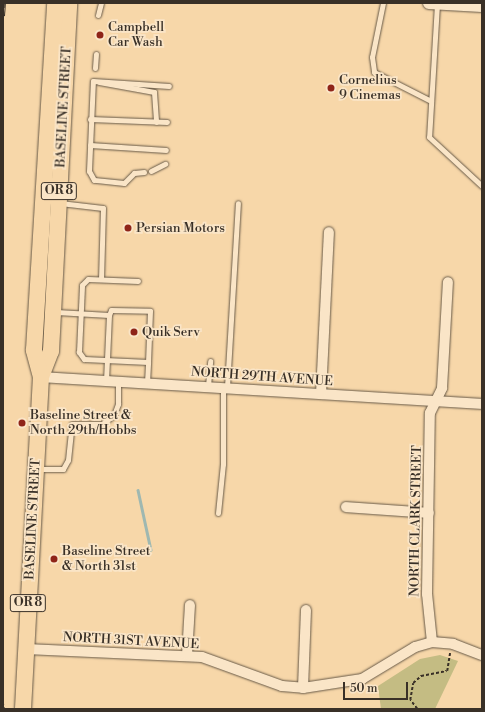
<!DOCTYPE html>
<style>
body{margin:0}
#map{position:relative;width:485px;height:712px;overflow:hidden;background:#f7d7a9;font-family:"Libre Bodoni",serif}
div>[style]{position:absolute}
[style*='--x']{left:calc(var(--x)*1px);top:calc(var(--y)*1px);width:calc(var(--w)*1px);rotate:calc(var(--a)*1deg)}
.green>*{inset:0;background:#c4bc83}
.stream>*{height:2.5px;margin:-1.25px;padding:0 1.25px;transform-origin:1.25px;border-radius:1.25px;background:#9fb8b1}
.path>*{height:1.5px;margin-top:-0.75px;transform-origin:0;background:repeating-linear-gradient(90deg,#393027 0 3px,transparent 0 5px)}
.roads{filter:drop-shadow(0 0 1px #685a48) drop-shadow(0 0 1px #685a48)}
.service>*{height:5px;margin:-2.5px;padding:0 2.5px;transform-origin:2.5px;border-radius:2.5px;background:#fae5c7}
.minor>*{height:10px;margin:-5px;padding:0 5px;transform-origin:5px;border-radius:5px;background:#fae5c7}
.tertiary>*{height:12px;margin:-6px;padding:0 6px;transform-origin:6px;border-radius:6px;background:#fae5c7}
.trunk>*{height:16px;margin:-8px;padding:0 8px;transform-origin:8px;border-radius:8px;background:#f7d7a9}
.rail>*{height:4px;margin-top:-2px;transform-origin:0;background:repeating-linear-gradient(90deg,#fae5c7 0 8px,#393027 0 16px);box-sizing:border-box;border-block:1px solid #393027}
.dots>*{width:11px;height:11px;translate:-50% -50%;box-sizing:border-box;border:2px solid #fae5c7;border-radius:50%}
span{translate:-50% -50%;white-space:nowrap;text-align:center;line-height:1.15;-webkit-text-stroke:3.5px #fae5c7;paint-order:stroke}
.shield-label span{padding:1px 3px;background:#fae5c7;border:1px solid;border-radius:3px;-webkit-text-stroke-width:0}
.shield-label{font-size:12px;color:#393027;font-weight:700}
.poi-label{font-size:13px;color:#393027}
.left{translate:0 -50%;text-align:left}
.street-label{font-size:13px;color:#393027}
.frame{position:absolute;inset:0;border:4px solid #393027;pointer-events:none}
.scale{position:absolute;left:343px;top:682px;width:65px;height:18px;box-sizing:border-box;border:2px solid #393027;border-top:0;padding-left:5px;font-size:12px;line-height:14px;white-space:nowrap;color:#393027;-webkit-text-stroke:3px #fae5c7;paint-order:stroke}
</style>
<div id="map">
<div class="green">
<div style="clip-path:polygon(440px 655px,458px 661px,435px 709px,381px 709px,378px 686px,420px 659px)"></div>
</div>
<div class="stream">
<div style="--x:138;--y:490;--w:61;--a:77.8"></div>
</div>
<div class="path">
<div style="--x:3;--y:702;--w:7;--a:82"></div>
<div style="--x:417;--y:709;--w:11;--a:-128"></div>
<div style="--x:410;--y:700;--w:17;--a:-80"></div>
<div style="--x:413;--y:683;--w:11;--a:-41"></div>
<div style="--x:421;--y:676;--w:26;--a:-11"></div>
<div style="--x:447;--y:671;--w:18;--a:-81"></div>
<div style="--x:424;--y:709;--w:2;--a:0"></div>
</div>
<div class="roads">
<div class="service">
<div style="--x:383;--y:3;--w:55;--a:101.5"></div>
<div style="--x:372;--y:57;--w:15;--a:82"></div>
<div style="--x:374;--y:72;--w:64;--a:27"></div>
<div style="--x:437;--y:4;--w:133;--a:93.4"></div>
<div style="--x:429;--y:137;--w:72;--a:42.8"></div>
<div style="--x:98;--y:15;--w:12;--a:-76"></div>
<div style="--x:95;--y:68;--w:14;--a:-86"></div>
<div style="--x:99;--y:82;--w:56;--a:10.3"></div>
<div style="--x:154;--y:92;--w:30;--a:86"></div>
<div style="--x:90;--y:119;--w:77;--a:2.2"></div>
<div style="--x:90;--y:145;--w:76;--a:3.8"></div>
<div style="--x:151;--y:171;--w:16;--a:-27"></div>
<div style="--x:144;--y:172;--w:10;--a:174"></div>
<div style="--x:134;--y:173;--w:14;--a:135"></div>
<div style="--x:124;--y:183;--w:30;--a:-174"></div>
<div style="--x:94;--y:180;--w:10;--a:-119"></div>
<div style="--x:89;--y:171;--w:90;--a:-87.5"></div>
<div style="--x:93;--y:81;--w:76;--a:3.8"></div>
<div style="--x:60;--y:203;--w:43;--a:6.6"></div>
<div style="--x:103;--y:208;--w:71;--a:91.6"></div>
<div style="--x:56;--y:312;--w:53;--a:3.2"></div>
<div style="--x:109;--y:315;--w:66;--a:92.6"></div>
<div style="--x:109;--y:315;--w:5;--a:-68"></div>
<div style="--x:111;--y:310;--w:39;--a:1"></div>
<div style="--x:150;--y:311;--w:51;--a:92.2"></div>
<div style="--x:148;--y:362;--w:64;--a:-177.3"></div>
<div style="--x:84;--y:359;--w:9;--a:-126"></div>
<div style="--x:79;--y:352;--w:67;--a:-87.4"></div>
<div style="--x:82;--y:285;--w:8;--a:-45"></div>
<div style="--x:88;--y:279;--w:50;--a:2.3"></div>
<div style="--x:147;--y:383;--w:21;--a:-87"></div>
<div style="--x:208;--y:386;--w:25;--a:-85"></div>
<div style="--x:227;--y:387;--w:184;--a:-86.6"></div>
<div style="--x:38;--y:469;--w:25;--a:0"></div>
<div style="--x:63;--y:469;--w:10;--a:-61"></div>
<div style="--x:68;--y:460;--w:36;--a:-84"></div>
<div style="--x:72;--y:424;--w:30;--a:0"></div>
<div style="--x:102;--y:424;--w:15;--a:-37"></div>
<div style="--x:114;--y:415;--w:12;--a:-70"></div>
<div style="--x:118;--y:404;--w:23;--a:-90"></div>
<div style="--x:218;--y:513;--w:49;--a:-84.2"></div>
<div style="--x:223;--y:464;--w:77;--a:-90"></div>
</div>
<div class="minor">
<div style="--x:41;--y:377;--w:442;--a:3.5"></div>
<div style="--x:321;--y:394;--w:162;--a:-87.2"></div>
<div style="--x:346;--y:507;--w:83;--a:4.1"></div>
<div style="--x:432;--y:642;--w:48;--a:-95.9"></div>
<div style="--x:427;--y:594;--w:181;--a:-89.1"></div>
<div style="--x:430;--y:413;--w:28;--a:-64"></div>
<div style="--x:442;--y:388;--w:106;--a:-86.8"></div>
<div style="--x:26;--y:649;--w:176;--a:2.6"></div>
<div style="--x:202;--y:657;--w:85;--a:19.9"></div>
<div style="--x:282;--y:686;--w:21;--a:5"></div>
<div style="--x:303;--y:688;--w:60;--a:-8.7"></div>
<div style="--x:362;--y:679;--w:62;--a:-31.1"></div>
<div style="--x:415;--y:647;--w:18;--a:-16"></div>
<div style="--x:432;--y:642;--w:21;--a:5"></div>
<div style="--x:453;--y:644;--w:31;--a:21"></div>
<div style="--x:187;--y:655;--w:50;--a:-86.6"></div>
<div style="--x:303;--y:688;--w:78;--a:-87.8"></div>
</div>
<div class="tertiary">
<div style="--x:429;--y:3;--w:53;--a:3.2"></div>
</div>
<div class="trunk">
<div style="--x:41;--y:377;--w:28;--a:-69"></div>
<div style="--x:51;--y:351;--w:348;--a:-87"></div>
<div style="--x:23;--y:709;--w:332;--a:-86.9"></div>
<div style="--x:41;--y:377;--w:28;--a:-105"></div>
<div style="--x:34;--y:350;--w:348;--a:-86.5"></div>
</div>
</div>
<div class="rail">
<div style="--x:3;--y:16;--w:13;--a:-86"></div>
</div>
<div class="dots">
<div style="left:100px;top:35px;background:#8f2418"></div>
<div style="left:331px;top:88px;background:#8f2418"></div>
<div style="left:128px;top:228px;background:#8f2418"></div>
<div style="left:134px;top:332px;background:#8f2418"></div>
<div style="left:22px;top:423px;background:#8f2418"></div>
<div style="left:54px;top:559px;background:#8f2418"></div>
</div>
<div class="shield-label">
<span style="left:59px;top:191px">OR 8</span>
<span style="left:28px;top:603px">OR 8</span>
</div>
<div class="poi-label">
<span class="left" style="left:108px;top:35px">Campbell<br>Car Wash</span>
<span class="left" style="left:339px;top:88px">Cornelius<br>9 Cinemas</span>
<span class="left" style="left:136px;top:228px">Persian Motors</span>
<span class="left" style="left:142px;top:332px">Quik Serv</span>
<span class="left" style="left:30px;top:423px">Baseline Street &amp;<br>North 29th/Hobbs</span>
<span class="left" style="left:62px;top:559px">Baseline Street<br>&amp; North 31st</span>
</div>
<div class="street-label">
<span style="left:64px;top:107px;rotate:-87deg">BASELINE STREET</span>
<span style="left:262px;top:377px;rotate:4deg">NORTH 29TH AVENUE</span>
<span style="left:33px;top:519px;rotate:-87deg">BASELINE STREET</span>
<span style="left:416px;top:521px;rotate:-89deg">NORTH CLARK STREET</span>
<span style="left:131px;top:641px;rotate:3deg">NORTH 31ST AVENUE</span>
</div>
<div class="frame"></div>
<div class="scale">50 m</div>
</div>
